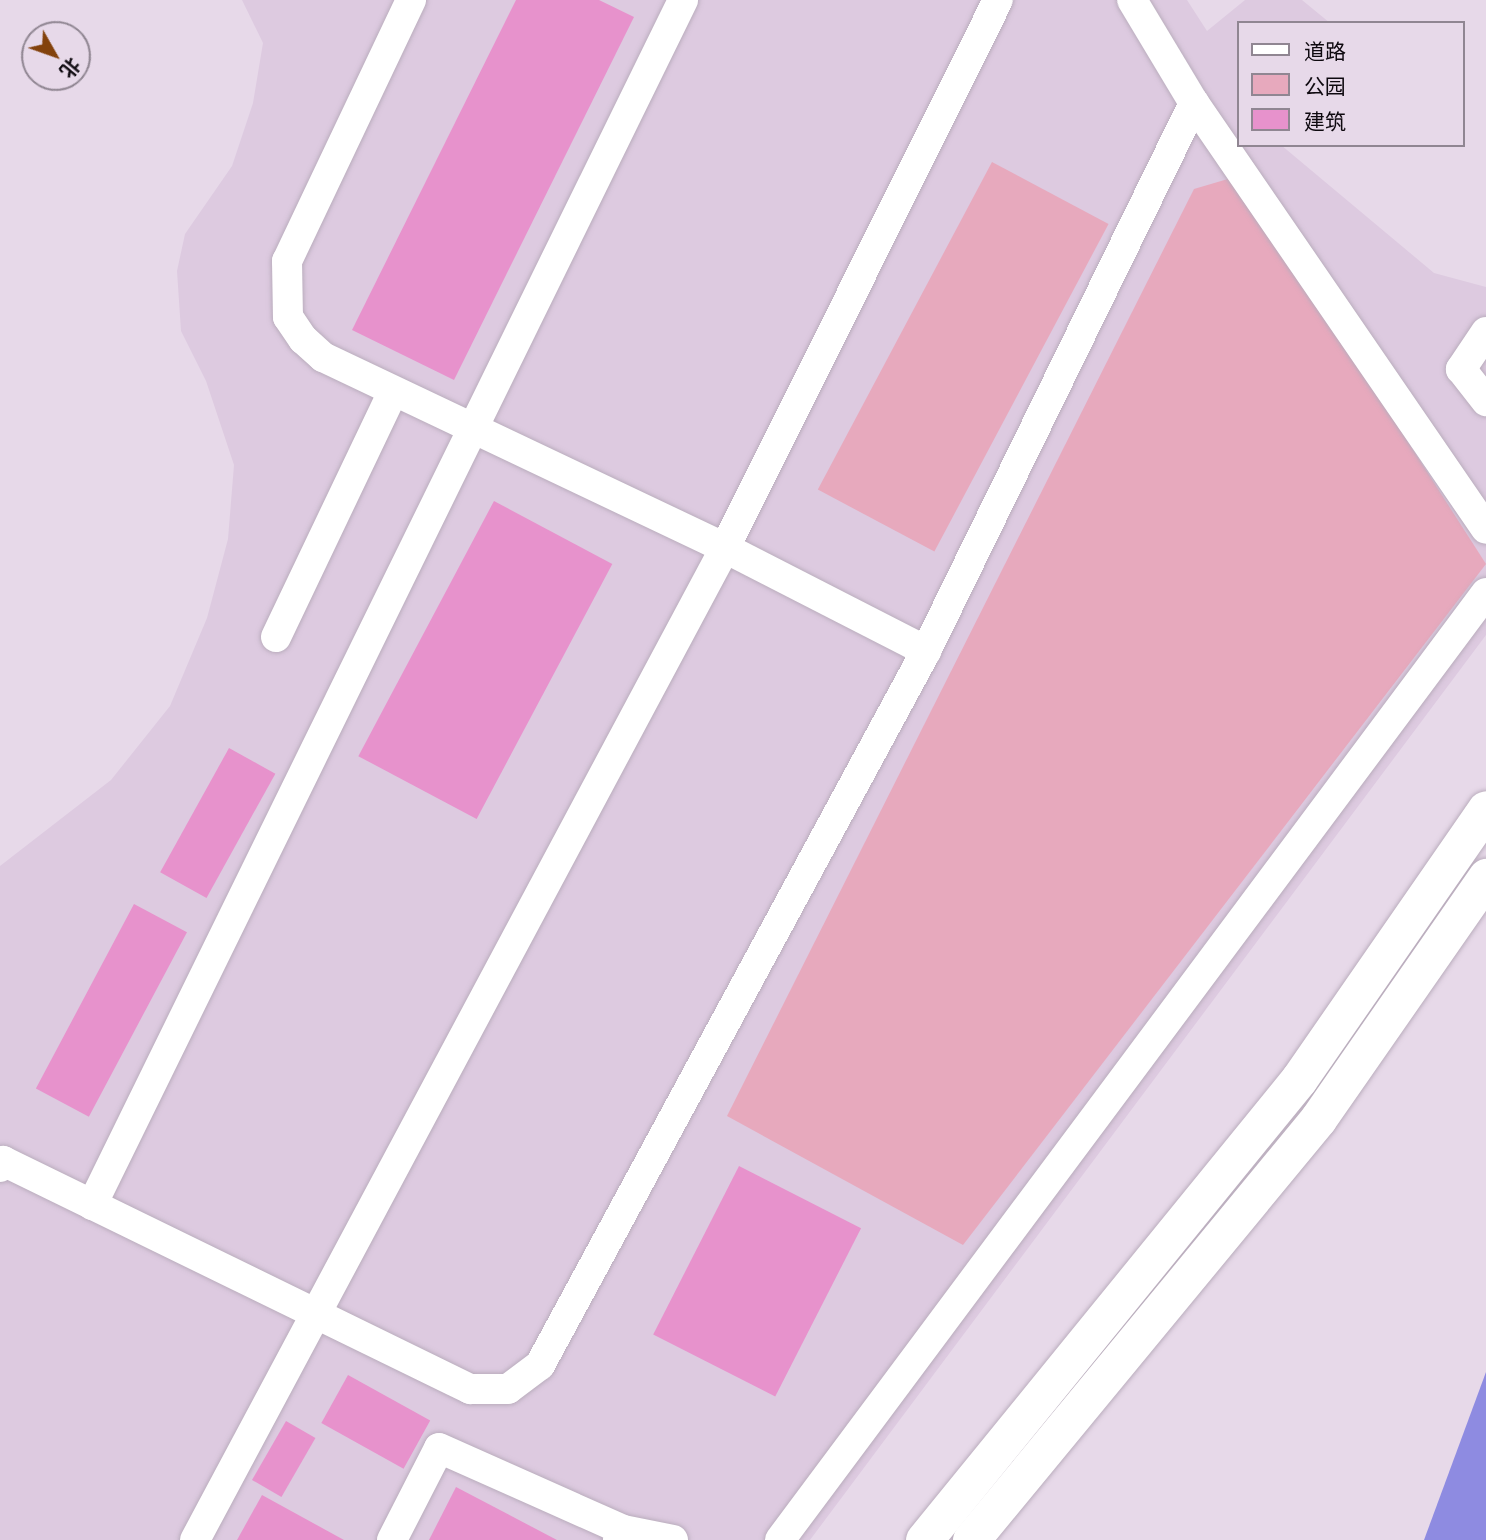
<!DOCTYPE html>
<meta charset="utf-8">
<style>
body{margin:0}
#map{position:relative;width:1486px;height:1540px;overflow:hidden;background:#e7d9e9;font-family:Barlow,"Noto Sans SC",sans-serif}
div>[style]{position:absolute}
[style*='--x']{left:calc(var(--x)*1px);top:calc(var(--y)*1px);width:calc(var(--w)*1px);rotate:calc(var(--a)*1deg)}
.built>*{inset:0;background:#ddcae0}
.green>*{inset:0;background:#e7a9bd;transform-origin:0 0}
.water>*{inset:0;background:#8e8be1}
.building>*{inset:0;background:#e792cc;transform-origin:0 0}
.roads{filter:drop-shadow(0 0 2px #baadbd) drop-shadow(0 0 2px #baadbd)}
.minor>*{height:30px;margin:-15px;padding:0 15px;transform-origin:15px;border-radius:15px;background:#fff}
.major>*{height:37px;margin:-18.5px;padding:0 18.5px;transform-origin:18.5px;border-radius:18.5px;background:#fff}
span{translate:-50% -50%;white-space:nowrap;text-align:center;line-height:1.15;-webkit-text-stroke:5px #e7d9e9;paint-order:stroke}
.legend{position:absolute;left:1237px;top:21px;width:228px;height:126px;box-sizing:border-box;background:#e7d9e9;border:2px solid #908692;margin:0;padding:9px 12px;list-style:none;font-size:21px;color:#0e090f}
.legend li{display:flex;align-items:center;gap:14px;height:35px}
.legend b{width:35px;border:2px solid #908692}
.north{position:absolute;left:21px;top:21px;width:70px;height:70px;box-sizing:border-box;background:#e7d9e9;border:2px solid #908692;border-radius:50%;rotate:130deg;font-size:19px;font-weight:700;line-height:28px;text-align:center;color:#0e090f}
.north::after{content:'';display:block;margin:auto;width:24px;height:32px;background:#83420c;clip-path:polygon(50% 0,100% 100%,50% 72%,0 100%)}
</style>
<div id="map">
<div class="built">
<div style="clip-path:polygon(242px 0,1187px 0,1207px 31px,1245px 0,1302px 0,1330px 23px,1239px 23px,1239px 145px,1281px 145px,1434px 273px,1486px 287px,1486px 635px,810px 1540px,0 1540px,0 866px,111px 780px,170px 706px,207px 618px,228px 539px,234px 465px,206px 381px,181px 331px,177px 271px,185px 234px,232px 166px,253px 103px,263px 43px)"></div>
</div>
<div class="green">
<div style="left:992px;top:162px;width:132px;height:371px;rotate:28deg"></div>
<div style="clip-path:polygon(1238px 176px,1486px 564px,963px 1245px,727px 1116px,1194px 189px)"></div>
</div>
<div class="water">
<div style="clip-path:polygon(1486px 1372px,1486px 1540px,1424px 1540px)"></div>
</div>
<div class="building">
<div style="clip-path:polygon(516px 0,599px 0,634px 17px,454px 380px,352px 330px)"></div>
<div style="left:494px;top:501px;width:134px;height:289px;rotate:28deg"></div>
<div style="left:229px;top:748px;width:53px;height:142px;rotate:29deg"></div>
<div style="left:134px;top:904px;width:60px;height:209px;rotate:28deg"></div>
<div style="left:739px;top:1166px;width:137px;height:189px;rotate:27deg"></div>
<div style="left:348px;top:1375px;width:94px;height:55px;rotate:29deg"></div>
<div style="left:286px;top:1421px;width:34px;height:68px;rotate:30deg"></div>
<div style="clip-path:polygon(456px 1487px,557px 1540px,429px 1540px)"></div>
<div style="clip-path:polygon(262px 1495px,344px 1540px,237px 1540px)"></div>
</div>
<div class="roads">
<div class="minor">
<div style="--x:411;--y:0;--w:289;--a:115.4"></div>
<div style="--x:287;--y:261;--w:56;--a:89"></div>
<div style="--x:288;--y:317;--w:27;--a:56"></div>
<div style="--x:303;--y:339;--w:27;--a:42"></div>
<div style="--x:323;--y:357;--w:445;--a:25.4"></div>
<div style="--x:725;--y:548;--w:226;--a:27.1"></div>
<div style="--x:1132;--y:0;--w:120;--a:59"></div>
<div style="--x:1194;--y:103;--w:516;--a:55.57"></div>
<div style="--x:1486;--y:332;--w:45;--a:124"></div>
<div style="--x:1461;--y:369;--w:41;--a:52"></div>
<div style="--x:276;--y:637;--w:272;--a:-64.5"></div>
<div style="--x:0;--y:1167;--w:7;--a:-63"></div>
<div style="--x:3;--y:1161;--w:520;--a:26.02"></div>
<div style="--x:470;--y:1389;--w:38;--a:0"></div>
<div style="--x:508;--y:1389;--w:40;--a:-37"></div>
<div style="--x:540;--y:1365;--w:812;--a:-61.6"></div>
<div style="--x:926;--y:651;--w:610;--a:-63.94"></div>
<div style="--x:92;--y:1205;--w:1342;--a:-63.87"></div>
<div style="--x:195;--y:1540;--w:1125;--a:-61.89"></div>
<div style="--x:725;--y:548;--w:612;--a:-63.52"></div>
<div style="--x:392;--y:1540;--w:103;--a:-62.9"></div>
<div style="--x:439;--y:1448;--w:201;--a:24"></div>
<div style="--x:618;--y:1540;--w:11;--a:-63"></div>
<div style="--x:623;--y:1530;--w:51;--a:11.3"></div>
<div style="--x:780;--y:1540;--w:1181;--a:-53.3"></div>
</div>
<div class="major">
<div style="--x:924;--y:1540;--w:594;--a:-50.87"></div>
<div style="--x:1299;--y:1079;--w:328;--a:-55.3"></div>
<div style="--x:971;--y:1540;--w:546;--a:-50.5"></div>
<div style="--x:1318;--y:1119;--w:295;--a:-55.2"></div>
</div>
</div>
<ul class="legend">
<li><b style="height:9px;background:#fff"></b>道路</li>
<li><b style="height:19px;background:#e7a9bd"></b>公园</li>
<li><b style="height:19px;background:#e792cc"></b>建筑</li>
</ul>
<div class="north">北</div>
</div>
